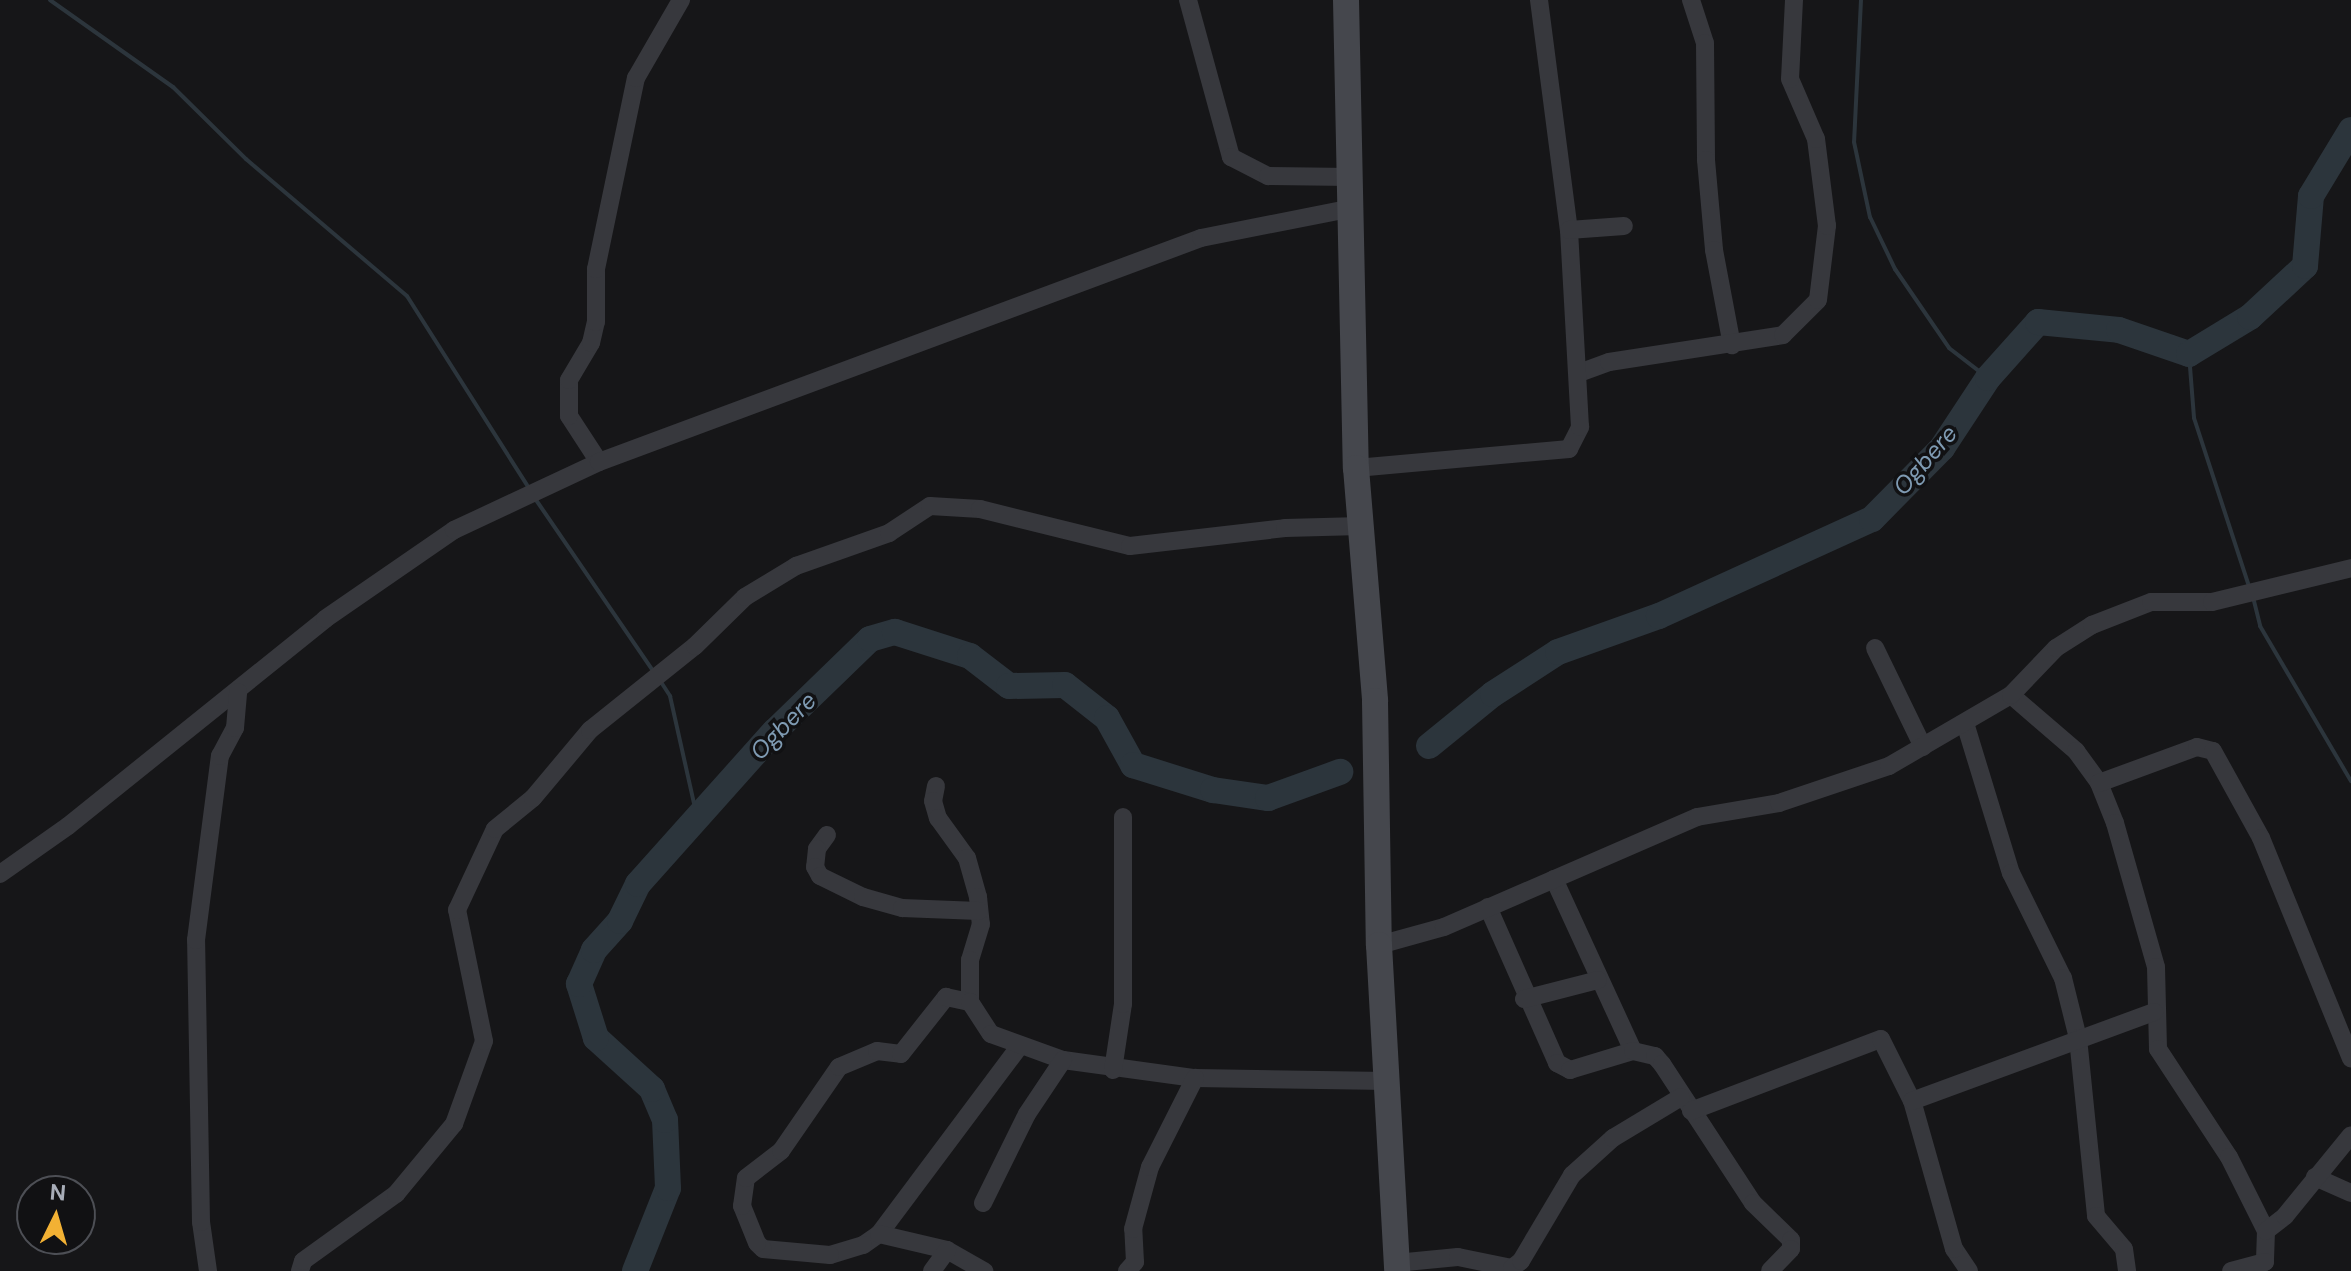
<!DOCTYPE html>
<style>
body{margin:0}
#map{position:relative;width:2351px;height:1271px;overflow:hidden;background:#161618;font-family:"DM Sans",sans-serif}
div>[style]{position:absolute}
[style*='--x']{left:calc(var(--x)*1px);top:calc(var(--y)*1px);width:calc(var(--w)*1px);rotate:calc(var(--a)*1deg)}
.stream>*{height:4px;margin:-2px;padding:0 2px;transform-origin:2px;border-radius:2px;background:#2c353c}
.river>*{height:26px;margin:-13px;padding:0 13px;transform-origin:13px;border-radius:13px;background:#2c353c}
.minor>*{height:18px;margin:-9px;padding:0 9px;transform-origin:9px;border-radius:9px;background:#37383d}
.secondary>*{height:26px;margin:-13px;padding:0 13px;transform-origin:13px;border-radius:13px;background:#45474d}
span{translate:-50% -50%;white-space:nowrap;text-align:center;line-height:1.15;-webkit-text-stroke:7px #111113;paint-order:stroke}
.water-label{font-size:24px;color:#7f9bb3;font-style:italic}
.north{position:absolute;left:16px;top:1175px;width:80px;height:80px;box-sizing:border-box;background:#111113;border:2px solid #4d4f55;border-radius:50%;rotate:5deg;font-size:22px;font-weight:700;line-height:32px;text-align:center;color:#a8adb8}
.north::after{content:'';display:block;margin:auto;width:28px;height:36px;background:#f2b134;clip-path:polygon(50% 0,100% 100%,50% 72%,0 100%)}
</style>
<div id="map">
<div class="stream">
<div style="--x:50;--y:0;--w:151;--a:35.3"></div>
<div style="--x:173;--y:87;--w:103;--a:44.6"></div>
<div style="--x:246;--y:159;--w:211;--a:40.4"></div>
<div style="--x:407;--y:296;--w:230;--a:57.6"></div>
<div style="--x:1861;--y:0;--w:142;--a:92.8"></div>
<div style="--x:1854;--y:142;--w:77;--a:78"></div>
<div style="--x:1870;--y:217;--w:58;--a:64.3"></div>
<div style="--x:1895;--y:269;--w:96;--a:55.6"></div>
<div style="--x:1949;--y:348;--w:49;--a:37.6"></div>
<div style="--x:2189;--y:354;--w:64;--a:85.5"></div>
<div style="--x:2194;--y:418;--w:180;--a:71.9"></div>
<div style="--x:534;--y:497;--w:211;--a:55.6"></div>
<div style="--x:2253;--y:597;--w:30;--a:76"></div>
<div style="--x:2260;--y:626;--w:180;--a:59.6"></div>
<div style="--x:661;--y:682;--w:17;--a:57"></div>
<div style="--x:670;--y:696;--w:128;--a:77.4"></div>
</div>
<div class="river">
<div style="--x:1429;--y:746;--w:82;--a:-39.1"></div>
<div style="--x:1493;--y:694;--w:77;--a:-32.9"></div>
<div style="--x:1558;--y:652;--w:107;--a:-19.6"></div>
<div style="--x:1659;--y:616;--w:234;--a:-24.5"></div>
<div style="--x:1872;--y:519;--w:100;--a:-45.4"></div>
<div style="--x:1942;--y:448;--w:84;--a:-56.7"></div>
<div style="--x:1988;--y:378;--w:75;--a:-48.2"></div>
<div style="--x:2038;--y:322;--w:81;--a:5.6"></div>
<div style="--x:2119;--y:330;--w:74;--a:18.9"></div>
<div style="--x:2189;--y:354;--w:71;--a:-31.2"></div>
<div style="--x:2250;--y:317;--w:75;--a:-42.8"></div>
<div style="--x:2305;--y:266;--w:70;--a:-85.1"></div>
<div style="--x:2311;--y:196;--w:77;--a:-58.8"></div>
<div style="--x:635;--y:1271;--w:89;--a:-68.3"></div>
<div style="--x:668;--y:1188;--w:68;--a:-92.5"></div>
<div style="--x:665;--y:1120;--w:34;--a:-113"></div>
<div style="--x:652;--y:1089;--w:76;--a:-137.7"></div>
<div style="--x:596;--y:1038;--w:57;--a:-107.5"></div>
<div style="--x:579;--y:984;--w:37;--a:-66"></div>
<div style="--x:594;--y:950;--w:39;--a:-48"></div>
<div style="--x:620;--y:921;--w:41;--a:-64.1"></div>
<div style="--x:638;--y:884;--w:205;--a:-48.2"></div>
<div style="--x:775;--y:731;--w:132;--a:-44.1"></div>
<div style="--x:870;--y:639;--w:26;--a:-16"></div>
<div style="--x:895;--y:632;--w:79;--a:17.7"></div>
<div style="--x:970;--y:656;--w:49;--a:37.6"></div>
<div style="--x:1009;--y:686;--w:56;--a:-1"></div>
<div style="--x:1065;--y:685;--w:53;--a:38.2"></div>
<div style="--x:1107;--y:718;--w:54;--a:61"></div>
<div style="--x:1133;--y:765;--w:84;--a:17.4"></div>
<div style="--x:1213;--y:790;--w:56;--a:8.3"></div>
<div style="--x:1268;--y:798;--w:77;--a:-19.9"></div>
</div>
<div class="minor">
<div style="--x:1188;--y:0;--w:163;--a:74.7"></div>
<div style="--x:1231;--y:157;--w:42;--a:27.2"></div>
<div style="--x:1268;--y:176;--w:83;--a:0.7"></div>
<div style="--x:1539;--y:0;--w:232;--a:82.6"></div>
<div style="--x:1691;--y:0;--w:45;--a:72"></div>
<div style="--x:1705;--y:43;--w:117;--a:89.5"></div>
<div style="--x:1706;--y:160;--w:90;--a:84.9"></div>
<div style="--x:1714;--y:250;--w:97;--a:79.3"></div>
<div style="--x:1579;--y:373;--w:32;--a:-20"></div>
<div style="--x:1609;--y:362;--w:176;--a:-8.8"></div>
<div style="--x:1783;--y:335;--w:49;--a:-45"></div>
<div style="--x:1818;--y:300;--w:75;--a:-83.1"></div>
<div style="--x:1827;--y:226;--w:88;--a:-97.2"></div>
<div style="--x:1816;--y:139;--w:65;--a:-113.4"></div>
<div style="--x:1790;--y:79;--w:79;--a:-87.1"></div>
<div style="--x:599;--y:462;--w:55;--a:-123.1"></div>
<div style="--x:569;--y:416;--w:36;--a:-90"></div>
<div style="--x:569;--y:380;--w:43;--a:-59.3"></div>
<div style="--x:591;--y:343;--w:22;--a:-77"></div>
<div style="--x:596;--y:322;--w:53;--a:-90"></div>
<div style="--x:596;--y:269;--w:195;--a:-78.2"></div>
<div style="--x:636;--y:78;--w:90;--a:-60"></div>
<div style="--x:1356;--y:468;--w:214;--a:-5.1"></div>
<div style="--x:1569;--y:449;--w:25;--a:-63"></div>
<div style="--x:1580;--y:427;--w:197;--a:-93.2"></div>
<div style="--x:1569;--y:230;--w:55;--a:-4.2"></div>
<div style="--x:1875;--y:648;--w:110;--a:64.1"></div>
<div style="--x:2011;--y:695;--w:86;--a:40.7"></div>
<div style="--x:2076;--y:751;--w:39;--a:54"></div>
<div style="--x:2099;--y:783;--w:43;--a:68.2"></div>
<div style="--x:2115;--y:823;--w:150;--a:74.1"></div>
<div style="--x:2156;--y:967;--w:82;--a:88.6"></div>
<div style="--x:2158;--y:1049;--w:129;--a:56.7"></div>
<div style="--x:2229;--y:1157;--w:83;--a:63.4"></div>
<div style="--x:2266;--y:1231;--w:31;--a:92"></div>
<div style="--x:2265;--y:1262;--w:35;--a:165"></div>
<div style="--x:1965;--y:723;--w:157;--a:73"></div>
<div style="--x:2011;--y:873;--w:117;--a:63.7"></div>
<div style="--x:2063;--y:978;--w:62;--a:76"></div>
<div style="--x:2078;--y:1038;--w:179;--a:84.2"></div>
<div style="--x:2096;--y:1216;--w:43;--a:49.7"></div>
<div style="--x:2124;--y:1249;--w:22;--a:82"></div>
<div style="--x:2099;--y:783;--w:104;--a:-20.2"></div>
<div style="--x:2197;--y:747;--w:16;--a:14"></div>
<div style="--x:2213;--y:751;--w:99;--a:61.1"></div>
<div style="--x:2261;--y:838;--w:238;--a:67.8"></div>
<div style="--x:936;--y:786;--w:15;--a:101"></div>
<div style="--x:933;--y:801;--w:18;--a:74"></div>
<div style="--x:938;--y:818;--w:49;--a:54.1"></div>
<div style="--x:967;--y:858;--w:41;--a:74.2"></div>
<div style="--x:978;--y:897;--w:27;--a:84"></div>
<div style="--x:981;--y:924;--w:38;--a:107"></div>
<div style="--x:970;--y:960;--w:42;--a:90"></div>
<div style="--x:827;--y:835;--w:17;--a:126"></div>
<div style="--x:817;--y:849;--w:18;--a:96"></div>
<div style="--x:815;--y:867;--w:10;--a:61"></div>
<div style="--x:820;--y:876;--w:48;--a:26"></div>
<div style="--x:863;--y:897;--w:41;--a:15.8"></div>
<div style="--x:902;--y:908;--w:77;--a:2.2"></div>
<div style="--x:0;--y:874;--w:83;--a:-35.2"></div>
<div style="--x:68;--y:826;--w:330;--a:-38.8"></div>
<div style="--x:325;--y:619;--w:157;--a:-34.6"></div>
<div style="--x:454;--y:530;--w:160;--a:-25.1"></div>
<div style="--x:599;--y:462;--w:642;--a:-20.41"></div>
<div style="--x:1201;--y:238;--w:154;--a:-11.2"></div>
<div style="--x:1554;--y:879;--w:189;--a:65.3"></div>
<div style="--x:1488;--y:907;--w:171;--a:66.1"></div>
<div style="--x:1557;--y:1063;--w:15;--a:28"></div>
<div style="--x:1570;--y:1070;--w:66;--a:-16.8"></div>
<div style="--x:1633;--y:1051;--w:23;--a:13"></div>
<div style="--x:1655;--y:1056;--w:11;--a:49"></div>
<div style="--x:1662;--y:1064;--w:166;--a:56.8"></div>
<div style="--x:1753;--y:1203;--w:53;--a:44.2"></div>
<div style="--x:1791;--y:1240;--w:9;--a:90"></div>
<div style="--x:1791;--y:1249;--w:30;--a:134"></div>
<div style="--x:1379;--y:945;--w:67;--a:-15.5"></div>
<div style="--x:1444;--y:927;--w:276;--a:-23.5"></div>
<div style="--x:1697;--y:817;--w:83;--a:-9.7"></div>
<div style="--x:1779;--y:803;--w:116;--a:-18.6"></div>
<div style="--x:1889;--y:766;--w:141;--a:-30.2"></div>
<div style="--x:2011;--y:695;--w:65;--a:-46.2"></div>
<div style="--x:2056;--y:648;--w:43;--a:-32.6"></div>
<div style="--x:2092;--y:625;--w:63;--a:-21.3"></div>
<div style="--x:2151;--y:602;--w:61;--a:0"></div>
<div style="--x:2212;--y:602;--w:143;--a:-13.7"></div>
<div style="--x:1524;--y:999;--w:76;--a:-14.4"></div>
<div style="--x:1019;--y:1047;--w:234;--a:126.8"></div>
<div style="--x:879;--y:1234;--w:19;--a:145"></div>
<div style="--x:863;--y:1245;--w:34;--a:163"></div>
<div style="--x:830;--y:1255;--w:67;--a:-174.9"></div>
<div style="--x:763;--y:1249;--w:8;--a:-135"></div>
<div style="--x:757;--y:1243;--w:40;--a:-112"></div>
<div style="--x:742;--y:1206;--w:28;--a:-82"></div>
<div style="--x:746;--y:1178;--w:44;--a:-37.6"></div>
<div style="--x:781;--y:1151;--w:102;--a:-55.4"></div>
<div style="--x:839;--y:1067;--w:41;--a:-22.8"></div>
<div style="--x:877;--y:1051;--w:24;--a:7"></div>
<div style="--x:901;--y:1054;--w:73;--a:-51.7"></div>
<div style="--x:946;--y:997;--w:25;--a:12"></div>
<div style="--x:970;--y:1002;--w:38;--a:57"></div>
<div style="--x:991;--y:1034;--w:77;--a:19.9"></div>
<div style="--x:1063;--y:1060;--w:133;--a:7.8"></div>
<div style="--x:1195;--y:1078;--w:192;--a:0.9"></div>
<div style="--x:1113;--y:1070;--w:67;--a:-81.4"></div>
<div style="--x:1123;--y:1004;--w:187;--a:-90"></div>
<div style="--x:1691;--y:1111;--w:203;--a:-20.8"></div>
<div style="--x:1881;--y:1039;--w:69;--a:63.4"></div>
<div style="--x:2315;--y:1177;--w:39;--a:24"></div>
<div style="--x:983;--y:1203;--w:99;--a:-63.7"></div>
<div style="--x:1027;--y:1114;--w:65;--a:-56.3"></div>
<div style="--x:2266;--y:1231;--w:24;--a:-38"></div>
<div style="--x:2285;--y:1216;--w:104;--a:-50.8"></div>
<div style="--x:879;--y:1234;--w:70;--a:13.2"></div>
<div style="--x:947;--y:1250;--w:43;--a:29.6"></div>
<div style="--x:1396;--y:1263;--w:62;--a:-5.5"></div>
<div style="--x:1458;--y:1257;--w:55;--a:11.5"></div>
<div style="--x:1512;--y:1268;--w:11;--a:-38"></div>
<div style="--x:1521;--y:1261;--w:100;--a:-59.3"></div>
<div style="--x:1572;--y:1175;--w:55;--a:-42.1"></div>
<div style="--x:1613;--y:1138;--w:79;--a:-31.1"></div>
<div style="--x:208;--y:1271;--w:49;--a:-98.1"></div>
<div style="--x:201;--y:1222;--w:282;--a:-91"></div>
<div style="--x:196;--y:940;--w:186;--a:-82.6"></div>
<div style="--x:220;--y:756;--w:32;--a:-62"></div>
<div style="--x:235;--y:728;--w:36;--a:-85"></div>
<div style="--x:300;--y:1271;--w:10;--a:-73"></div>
<div style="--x:303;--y:1261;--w:115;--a:-35.8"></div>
<div style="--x:396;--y:1194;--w:91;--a:-50.4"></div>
<div style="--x:454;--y:1124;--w:88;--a:-70.1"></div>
<div style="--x:484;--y:1041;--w:134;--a:-101.6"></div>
<div style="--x:457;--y:910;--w:89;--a:-64.9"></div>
<div style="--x:495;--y:829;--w:49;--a:-39.2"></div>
<div style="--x:533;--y:798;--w:89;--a:-50"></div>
<div style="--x:590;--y:730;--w:134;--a:-38.7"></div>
<div style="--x:695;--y:646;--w:70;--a:-44.4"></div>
<div style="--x:745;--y:597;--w:60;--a:-31.3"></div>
<div style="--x:796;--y:566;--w:99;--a:-19.5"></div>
<div style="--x:889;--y:533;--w:49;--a:-33.4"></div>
<div style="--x:930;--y:506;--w:50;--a:3.4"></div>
<div style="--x:980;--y:509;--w:154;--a:13.9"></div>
<div style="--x:1130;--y:546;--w:156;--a:-6.6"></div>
<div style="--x:1285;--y:528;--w:76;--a:-1.5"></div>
<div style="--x:932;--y:1271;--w:26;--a:-54"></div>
<div style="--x:1127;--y:1271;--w:12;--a:-48"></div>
<div style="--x:1135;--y:1262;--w:33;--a:-93"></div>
<div style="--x:1133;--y:1229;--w:64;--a:-74.7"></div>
<div style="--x:1150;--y:1167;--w:100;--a:-63.2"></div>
<div style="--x:1969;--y:1271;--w:27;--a:-124"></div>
<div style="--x:1954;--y:1249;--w:154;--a:-105.8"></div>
<div style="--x:1912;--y:1101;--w:258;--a:-20.2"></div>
</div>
<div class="secondary">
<div style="--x:1346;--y:0;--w:468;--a:88.8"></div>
<div style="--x:1356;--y:468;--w:234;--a:85.3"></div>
<div style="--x:1375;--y:701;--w:244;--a:89.1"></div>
<div style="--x:1379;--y:945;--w:326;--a:86.8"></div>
</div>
<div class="water-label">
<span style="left:1925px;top:460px;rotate:-49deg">Ogbere</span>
<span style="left:783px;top:726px;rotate:-46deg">Ogbere</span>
</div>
<div class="north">N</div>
</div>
